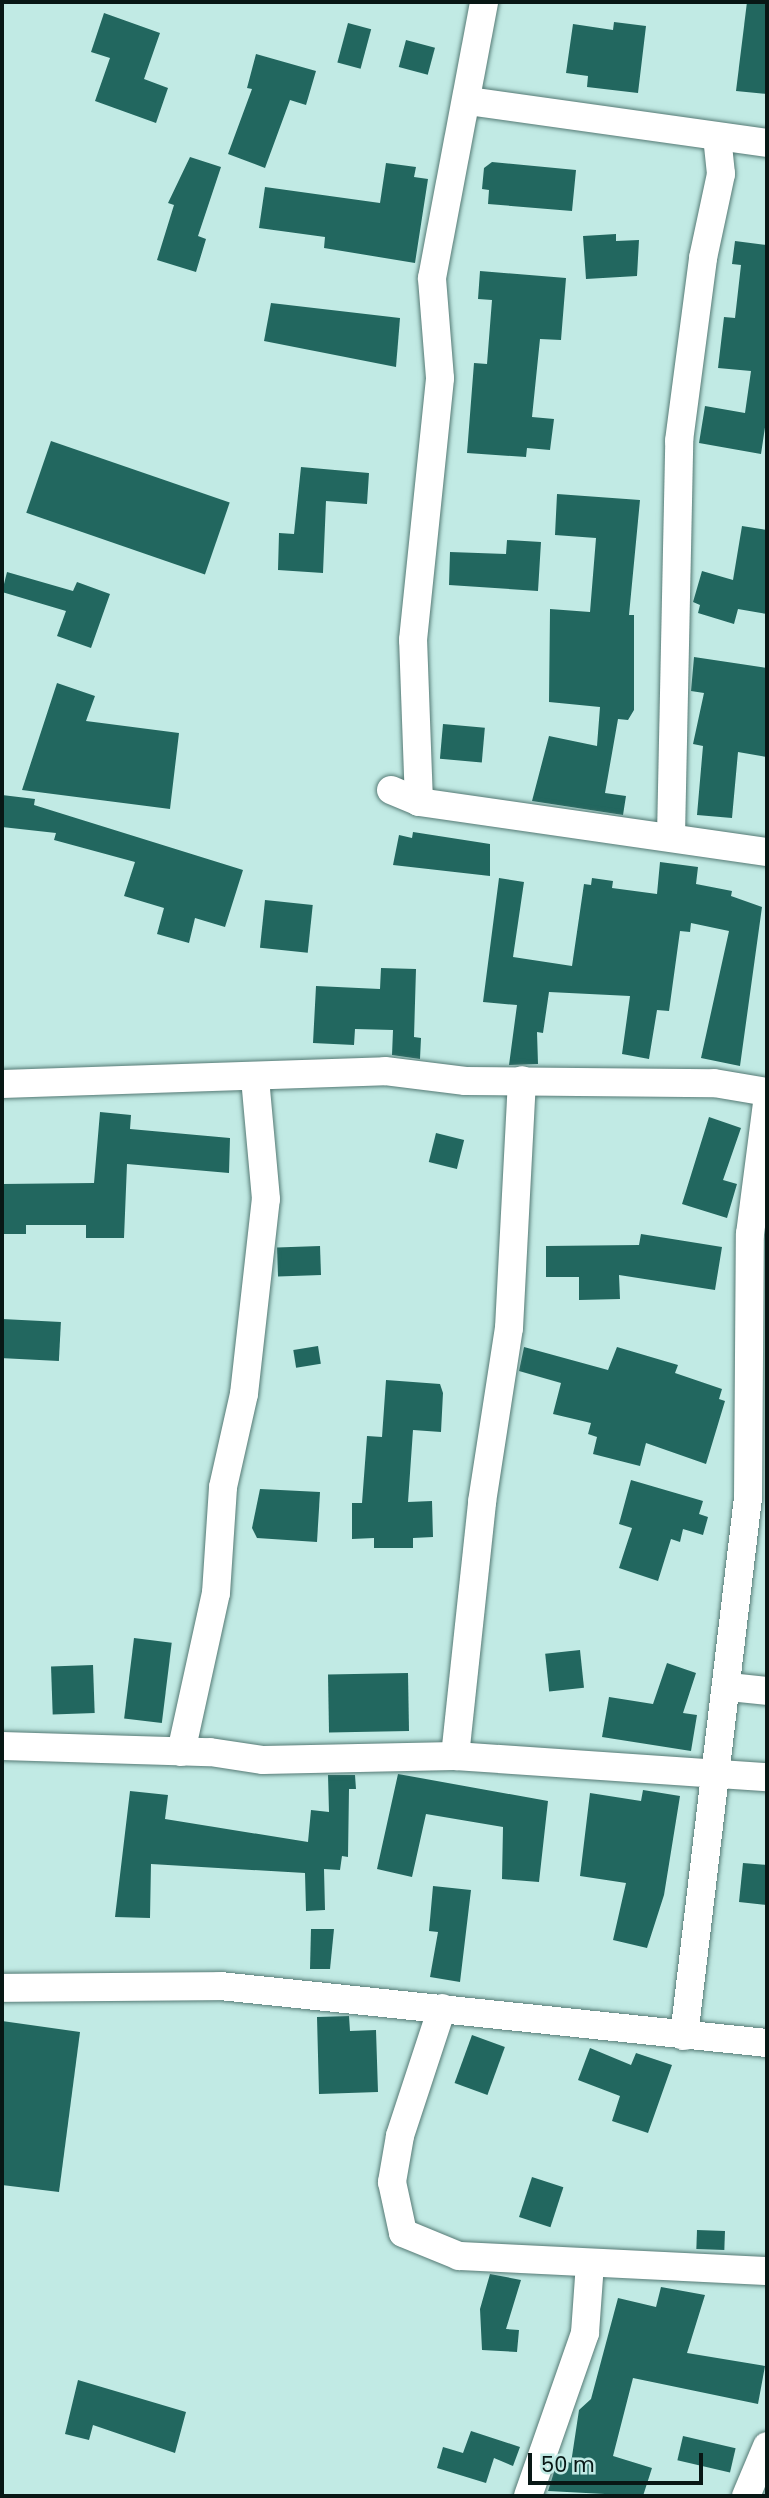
<!DOCTYPE html>
<style>
body{margin:0}
#map{position:relative;width:769px;height:2498px;overflow:hidden;background:#c1eae4;font-family:Poppins,sans-serif}
div>[style]{position:absolute}
[style*='--x']{left:calc(var(--x)*1px);top:calc(var(--y)*1px);width:calc(var(--w)*1px);rotate:calc(var(--a)*1deg)}
.building>*{inset:0;background:#22675f;transform-origin:0 0}
.roads{filter:drop-shadow(0 0 2px #557a75) drop-shadow(0 0 2px #557a75)}
.street>*{height:28px;margin:-14px;padding:0 14px;transform-origin:14px;border-radius:14px;background:#fff}
span{translate:-50% -50%;white-space:nowrap;text-align:center;line-height:1.15;-webkit-text-stroke:7px #c1eae4;paint-order:stroke}
.frame{position:absolute;inset:0;border:4px solid #081715;pointer-events:none}
.scale{position:absolute;left:528px;top:2453px;width:175px;height:32px;box-sizing:border-box;border:4px solid #081715;border-top:0;padding-left:9px;font-size:21px;line-height:24px;white-space:nowrap;color:#081715;-webkit-text-stroke:5px #c1eae4;paint-order:stroke}
</style>
<div id="map">
<div class="building">
<div style="clip-path:polygon(747px 2px,767px 2px,767px 94px,736px 91px)"></div>
<div style="clip-path:polygon(104px 13px,160px 33px,144px 79px,168px 88px,156px 123px,95px 101px,110px 58px,91px 52px)"></div>
<div style="clip-path:polygon(614px 22px,646px 26px,638px 93px,587px 87px,588px 76px,566px 73px,573px 24px,613px 30px)"></div>
<div style="left:348px;top:23px;width:24px;height:41px;rotate:15deg"></div>
<div style="left:406px;top:40px;width:30px;height:28px;rotate:15deg"></div>
<div style="clip-path:polygon(256px 54px,316px 71px,306px 105px,290px 100px,265px 168px,228px 154px,252px 89px,247px 88px)"></div>
<div style="clip-path:polygon(190px 157px,221px 167px,198px 236px,206px 239px,196px 272px,157px 260px,174px 205px,168px 203px)"></div>
<div style="clip-path:polygon(492px 162px,576px 170px,572px 211px,488px 204px,489px 190px,482px 189px,484px 168px)"></div>
<div style="clip-path:polygon(386px 163px,416px 167px,414px 177px,428px 179px,415px 263px,324px 248px,325px 237px,259px 228px,265px 187px,380px 203px)"></div>
<div style="clip-path:polygon(616px 234px,616px 241px,639px 240px,637px 276px,586px 279px,583px 236px)"></div>
<div style="clip-path:polygon(735px 241px,767px 245px,767px 414px,761px 454px,699px 443px,705px 406px,745px 413px,751px 371px,718px 368px,724px 317px,735px 318px,741px 265px,732px 264px)"></div>
<div style="clip-path:polygon(480px 271px,566px 278px,561px 340px,540px 339px,532px 417px,554px 419px,550px 450px,527px 448px,526px 457px,467px 453px,474px 363px,487px 364px,492px 300px,478px 299px)"></div>
<div style="clip-path:polygon(271px 303px,400px 318px,396px 367px,264px 341px)"></div>
<div style="left:51px;top:441px;width:189px;height:76px;rotate:19deg"></div>
<div style="clip-path:polygon(301px 467px,369px 473px,367px 504px,326px 501px,323px 573px,278px 570px,279px 533px,294px 534px)"></div>
<div style="clip-path:polygon(557px 494px,640px 500px,629px 615px,634px 615px,634px 710px,628px 720px,618px 719px,605px 793px,626px 796px,623px 815px,532px 801px,549px 736px,597px 746px,600px 707px,549px 702px,550px 609px,590px 612px,596px 538px,555px 535px)"></div>
<div style="clip-path:polygon(742px 526px,767px 530px,767px 614px,738px 609px,734px 624px,698px 613px,700px 605px,693px 602px,702px 571px,733px 580px)"></div>
<div style="clip-path:polygon(507px 540px,541px 542px,538px 591px,449px 585px,450px 552px,506px 554px)"></div>
<div style="clip-path:polygon(7px 572px,73px 591px,77px 582px,110px 594px,91px 648px,57px 636px,66px 611px,2px 592px)"></div>
<div style="clip-path:polygon(694px 657px,767px 668px,767px 757px,738px 752px,732px 818px,697px 815px,703px 746px,693px 744px,704px 693px,691px 691px)"></div>
<div style="clip-path:polygon(57px 683px,95px 696px,86px 721px,179px 733px,170px 809px,22px 790px)"></div>
<div style="left:443px;top:724px;width:42px;height:35px;rotate:5deg"></div>
<div style="clip-path:polygon(2px 795px,35px 799px,34px 805px,243px 870px,225px 927px,195px 918px,189px 943px,157px 934px,164px 908px,124px 896px,135px 862px,54px 840px,56px 833px,2px 827px)"></div>
<div style="clip-path:polygon(413px 832px,490px 844px,490px 876px,393px 865px,399px 835px,412px 838px)"></div>
<div style="clip-path:polygon(660px 862px,698px 867px,696px 884px,732px 891px,731px 896px,762px 907px,740px 1066px,701px 1058px,729px 931px,691px 923px,690px 932px,680px 931px,669px 1011px,657px 1010px,649px 1059px,622px 1054px,630px 996px,549px 992px,543px 1033px,537px 1032px,538px 1064px,509px 1065px,517px 1005px,483px 1002px,499px 878px,524px 882px,513px 957px,572px 966px,584px 884px,591px 885px,592px 878px,613px 881px,612px 888px,657px 894px)"></div>
<div style="left:265px;top:900px;width:48px;height:48px;rotate:6deg"></div>
<div style="clip-path:polygon(381px 968px,416px 969px,414px 1037px,421px 1038px,420px 1059px,392px 1055px,393px 1030px,355px 1029px,354px 1045px,313px 1043px,316px 986px,380px 989px)"></div>
<div style="clip-path:polygon(100px 1112px,131px 1115px,130px 1129px,230px 1138px,229px 1173px,127px 1164px,124px 1238px,86px 1238px,86px 1225px,26px 1225px,26px 1234px,2px 1234px,2px 1184px,94px 1183px)"></div>
<div style="clip-path:polygon(709px 1117px,741px 1128px,723px 1180px,737px 1184px,727px 1218px,682px 1204px)"></div>
<div style="left:436px;top:1133px;width:29px;height:30px;rotate:14deg"></div>
<div style="clip-path:polygon(641px 1234px,722px 1247px,715px 1290px,619px 1275px,620px 1299px,579px 1300px,579px 1277px,546px 1277px,546px 1246px,639px 1245px)"></div>
<div style="left:320px;top:1246px;width:29px;height:43px;rotate:88deg"></div>
<div style="left:2px;top:1319px;width:59px;height:39px;rotate:3deg"></div>
<div style="left:318px;top:1346px;width:18px;height:25px;rotate:81deg"></div>
<div style="clip-path:polygon(524px 1347px,608px 1370px,617px 1347px,678px 1365px,675px 1373px,722px 1389px,719px 1399px,725px 1401px,706px 1464px,646px 1443px,640px 1466px,593px 1454px,597px 1437px,588px 1434px,591px 1423px,553px 1414px,561px 1383px,519px 1371px)"></div>
<div style="clip-path:polygon(386px 1380px,440px 1384px,443px 1393px,441px 1432px,413px 1430px,408px 1502px,432px 1501px,433px 1537px,413px 1538px,413px 1548px,374px 1548px,374px 1538px,352px 1539px,352px 1503px,362px 1503px,367px 1436px,382px 1437px)"></div>
<div style="clip-path:polygon(631px 1480px,703px 1501px,699px 1514px,708px 1517px,703px 1535px,683px 1529px,680px 1542px,671px 1539px,658px 1581px,619px 1568px,632px 1528px,619px 1524px)"></div>
<div style="clip-path:polygon(260px 1489px,320px 1492px,317px 1542px,257px 1538px,252px 1528px)"></div>
<div style="left:134px;top:1638px;width:38px;height:81px;rotate:7deg"></div>
<div style="left:580px;top:1650px;width:38px;height:35px;rotate:84deg"></div>
<div style="clip-path:polygon(667px 1663px,696px 1673px,683px 1713px,697px 1715px,691px 1751px,602px 1737px,609px 1697px,653px 1704px)"></div>
<div style="left:93px;top:1665px;width:48px;height:42px;rotate:88deg"></div>
<div style="left:408px;top:1673px;width:58px;height:80px;rotate:89deg"></div>
<div style="clip-path:polygon(398px 1774px,548px 1801px,539px 1882px,502px 1879px,503px 1827px,426px 1814px,412px 1877px,377px 1869px)"></div>
<div style="clip-path:polygon(328px 1775px,355px 1775px,356px 1789px,349px 1789px,348px 1857px,342px 1856px,340px 1870px,324px 1869px,325px 1910px,306px 1911px,305px 1873px,151px 1864px,150px 1918px,115px 1917px,130px 1791px,168px 1795px,165px 1819px,308px 1842px,311px 1810px,329px 1812px)"></div>
<div style="clip-path:polygon(643px 1790px,680px 1796px,664px 1895px,647px 1948px,613px 1940px,626px 1883px,580px 1876px,590px 1793px,641px 1801px)"></div>
<div style="clip-path:polygon(743px 1863px,767px 1865px,767px 1905px,739px 1902px)"></div>
<div style="clip-path:polygon(433px 1886px,471px 1890px,460px 1982px,430px 1977px,438px 1932px,429px 1931px)"></div>
<div style="clip-path:polygon(311px 1929px,334px 1929px,330px 1969px,310px 1969px)"></div>
<div style="clip-path:polygon(349px 2016px,350px 2031px,376px 2030px,378px 2092px,319px 2094px,317px 2017px)"></div>
<div style="clip-path:polygon(2px 2021px,80px 2032px,59px 2192px,2px 2185px)"></div>
<div style="left:472px;top:2035px;width:35px;height:51px;rotate:20deg"></div>
<div style="clip-path:polygon(590px 2048px,631px 2065px,636px 2053px,672px 2065px,648px 2133px,612px 2121px,620px 2096px,578px 2080px)"></div>
<div style="left:532px;top:2177px;width:33px;height:42px;rotate:18deg"></div>
<div style="left:697px;top:2230px;width:28px;height:19px;rotate:2deg"></div>
<div style="clip-path:polygon(490px 2274px,521px 2280px,506px 2329px,519px 2330px,517px 2352px,482px 2350px,480px 2309px)"></div>
<div style="clip-path:polygon(661px 2287px,705px 2295px,687px 2353px,765px 2366px,758px 2404px,633px 2378px,613px 2456px,652px 2468px,643px 2496px,548px 2491px,558px 2459px,571px 2463px,579px 2410px,591px 2399px,618px 2298px,656px 2307px)"></div>
<div style="clip-path:polygon(78px 2380px,186px 2412px,175px 2453px,93px 2425px,89px 2440px,65px 2434px)"></div>
<div style="clip-path:polygon(471px 2431px,520px 2447px,513px 2466px,494px 2458px,486px 2483px,437px 2468px,443px 2447px,463px 2453px)"></div>
<div style="left:683px;top:2436px;width:54px;height:25px;rotate:13deg"></div>
</div>
<div class="roads">
<div class="street">
<div style="--x:469;--y:101;--w:301;--a:8"></div>
<div style="--x:391;--y:790;--w:30;--a:23"></div>
<div style="--x:419;--y:802;--w:352;--a:8.2"></div>
<div style="--x:419;--y:802;--w:162;--a:-92.1"></div>
<div style="--x:413;--y:640;--w:263;--a:-84.1"></div>
<div style="--x:440;--y:378;--w:100;--a:-94.6"></div>
<div style="--x:432;--y:278;--w:281;--a:-79.3"></div>
<div style="--x:671;--y:836;--w:395;--a:-88.8"></div>
<div style="--x:679;--y:441;--w:185;--a:-82.5"></div>
<div style="--x:703;--y:258;--w:86;--a:-77.9"></div>
<div style="--x:721;--y:174;--w:36;--a:-96"></div>
<div style="--x:2;--y:1084;--w:383;--a:-1.9"></div>
<div style="--x:385;--y:1071;--w:81;--a:7.1"></div>
<div style="--x:465;--y:1081;--w:249;--a:0.5"></div>
<div style="--x:714;--y:1083;--w:54;--a:9.6"></div>
<div style="--x:729;--y:1687;--w:38;--a:6"></div>
<div style="--x:2;--y:1746;--w:208;--a:1.7"></div>
<div style="--x:210;--y:1752;--w:54;--a:8.6"></div>
<div style="--x:263;--y:1760;--w:192;--a:-1.2"></div>
<div style="--x:455;--y:1756;--w:313;--a:3.9"></div>
<div style="--x:181;--y:1752;--w:163;--a:-77.6"></div>
<div style="--x:216;--y:1593;--w:106;--a:-86.2"></div>
<div style="--x:223;--y:1487;--w:95;--a:-77.3"></div>
<div style="--x:244;--y:1394;--w:196;--a:-83.6"></div>
<div style="--x:266;--y:1199;--w:121;--a:-95.2"></div>
<div style="--x:455;--y:1756;--w:255;--a:-83.9"></div>
<div style="--x:482;--y:1502;--w:176;--a:-81.2"></div>
<div style="--x:509;--y:1328;--w:248;--a:-87"></div>
<div style="--x:2;--y:1988;--w:218;--a:-0.5"></div>
<div style="--x:220;--y:1986;--w:550;--a:5.95"></div>
<div style="--x:442;--y:2008;--w:135;--a:108.2"></div>
<div style="--x:400;--y:2136;--w:47;--a:99.9"></div>
<div style="--x:392;--y:2182;--w:52;--a:77.8"></div>
<div style="--x:403;--y:2233;--w:61;--a:22.3"></div>
<div style="--x:459;--y:2256;--w:308;--a:2.8"></div>
<div style="--x:684;--y:2036;--w:542;--a:-83.22"></div>
<div style="--x:748;--y:1498;--w:264;--a:-89.6"></div>
<div style="--x:750;--y:1234;--w:132;--a:-82.6"></div>
<div style="--x:528;--y:2496;--w:173;--a:-70.7"></div>
<div style="--x:585;--y:2333;--w:70;--a:-85.9"></div>
<div style="--x:746;--y:2496;--w:54;--a:-67.2"></div>
</div>
</div>
<div class="frame"></div>
<div class="scale">50 m</div>
</div>
